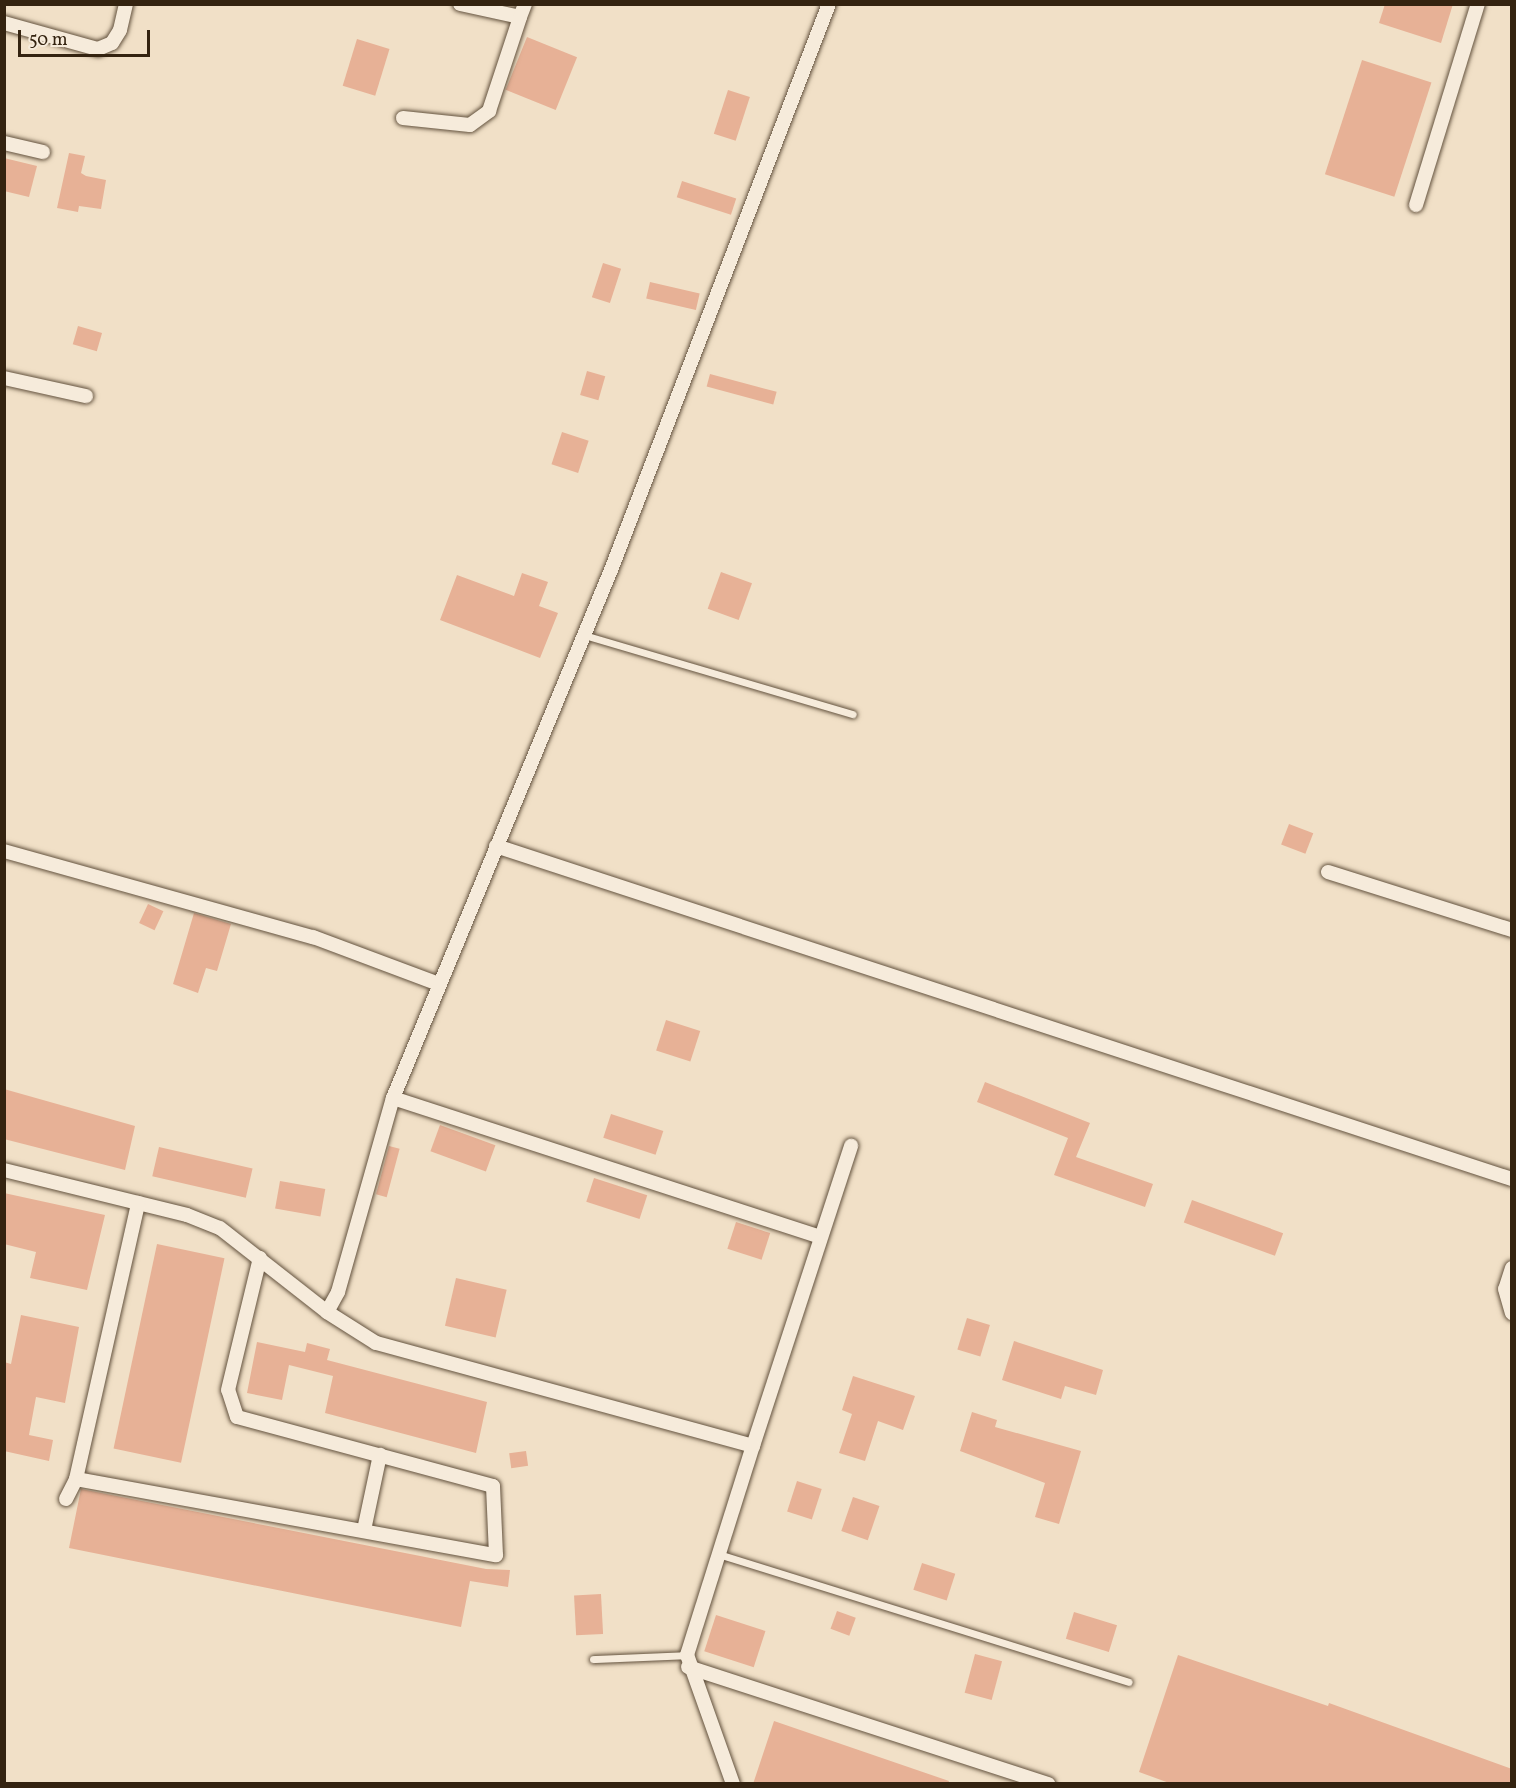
<!DOCTYPE html>
<style>
body{margin:0}
#map{position:relative;width:1516px;height:1788px;overflow:hidden;background:#f1e0c7;font-family:Vollkorn,serif}
div>[style]{position:absolute}
[style*='--x']{left:calc(var(--x)*1px);top:calc(var(--y)*1px);width:calc(var(--w)*1px);rotate:calc(var(--a)*1deg)}
.building>*{inset:0;background:#e7b196;transform-origin:0 0}
.roads{filter:drop-shadow(0 0 2px #63523e) drop-shadow(0 0 2px #63523e)}
.lane>*{height:7px;margin:-3.5px;padding:0 3.5px;transform-origin:3.5px;border-radius:3.5px;background:#f6ebdb}
.street>*{height:14px;margin:-7px;padding:0 7px;transform-origin:7px;border-radius:7px;background:#f6ebdb}
span{translate:-50% -50%;white-space:nowrap;text-align:center;line-height:1.15;-webkit-text-stroke:6px #f6ebdb;paint-order:stroke}
.frame{position:absolute;inset:0;border:6px solid #342310;pointer-events:none}
.scale{position:absolute;left:18px;top:30px;width:132px;height:27px;box-sizing:border-box;border:3px solid #342310;border-top:0;padding-left:8px;font-size:18px;line-height:21px;white-space:nowrap;color:#342310;-webkit-text-stroke:4px #f6ebdb;paint-order:stroke}
</style>
<div id="map">
<div class="building">
<div style="clip-path:polygon(1385px 4px,1453px 4px,1441px 43px,1379px 23px)"></div>
<div style="left:527px;top:37px;width:54px;height:57px;rotate:22deg"></div>
<div style="left:357px;top:39px;width:34px;height:49px;rotate:17deg"></div>
<div style="left:1362px;top:60px;width:73px;height:120px;rotate:18deg"></div>
<div style="left:728px;top:90px;width:23px;height:46px;rotate:18deg"></div>
<div style="clip-path:polygon(69px 153px,85px 156px,81px 173px,86px 176px,106px 180px,101px 209px,79px 206px,78px 212px,57px 208px)"></div>
<div style="clip-path:polygon(4px 158px,37px 166px,29px 197px,4px 191px)"></div>
<div style="left:682px;top:181px;width:57px;height:17px;rotate:18deg"></div>
<div style="left:603px;top:263px;width:19px;height:36px;rotate:18deg"></div>
<div style="left:650px;top:282px;width:51px;height:17px;rotate:13deg"></div>
<div style="left:78px;top:326px;width:25px;height:19px;rotate:16deg"></div>
<div style="left:587px;top:371px;width:19px;height:25px;rotate:16deg"></div>
<div style="left:710px;top:374px;width:69px;height:13px;rotate:15deg"></div>
<div style="left:562px;top:432px;width:28px;height:34px;rotate:18deg"></div>
<div style="left:721px;top:572px;width:33px;height:39px;rotate:20deg"></div>
<div style="clip-path:polygon(522px 573px,548px 582px,539px 606px,558px 613px,540px 658px,440px 620px,457px 575px,514px 596px)"></div>
<div style="left:1289px;top:824px;width:26px;height:22px;rotate:21deg"></div>
<div style="left:148px;top:904px;width:17px;height:21px;rotate:25deg"></div>
<div style="clip-path:polygon(194px 913px,231px 924px,217px 971px,206px 968px,198px 993px,173px 984px)"></div>
<div style="left:666px;top:1020px;width:36px;height:32px;rotate:18deg"></div>
<div style="clip-path:polygon(985px 1082px,1090px 1123px,1076px 1157px,1153px 1184px,1145px 1207px,1054px 1175px,1068px 1138px,977px 1102px)"></div>
<div style="clip-path:polygon(4px 1089px,135px 1126px,125px 1170px,4px 1139px)"></div>
<div style="left:611px;top:1114px;width:55px;height:25px;rotate:18deg"></div>
<div style="left:440px;top:1125px;width:59px;height:28px;rotate:20deg"></div>
<div style="left:389px;top:1146px;width:11px;height:50px;rotate:15deg"></div>
<div style="left:159px;top:1147px;width:96px;height:30px;rotate:13deg"></div>
<div style="left:594px;top:1178px;width:56px;height:25px;rotate:18deg"></div>
<div style="left:280px;top:1181px;width:46px;height:28px;rotate:10deg"></div>
<div style="clip-path:polygon(4px 1193px,105px 1215px,87px 1290px,30px 1278px,36px 1252px,4px 1244px)"></div>
<div style="left:1192px;top:1200px;width:97px;height:24px;rotate:20deg"></div>
<div style="left:736px;top:1222px;width:36px;height:28px;rotate:18deg"></div>
<div style="left:157px;top:1244px;width:69px;height:209px;rotate:12deg"></div>
<div style="left:456px;top:1278px;width:52px;height:49px;rotate:13deg"></div>
<div style="clip-path:polygon(21px 1315px,79px 1327px,65px 1403px,36px 1397px,29px 1435px,53px 1440px,49px 1461px,4px 1451px,4px 1362px,11px 1364px)"></div>
<div style="left:967px;top:1318px;width:24px;height:33px;rotate:17deg"></div>
<div style="clip-path:polygon(1014px 1341px,1103px 1370px,1096px 1395px,1065px 1386px,1061px 1399px,1002px 1380px)"></div>
<div style="clip-path:polygon(257px 1342px,305px 1352px,307px 1343px,330px 1349px,327px 1360px,487px 1402px,476px 1453px,325px 1413px,333px 1376px,289px 1365px,282px 1400px,247px 1393px)"></div>
<div style="clip-path:polygon(853px 1376px,915px 1396px,903px 1430px,878px 1421px,865px 1461px,839px 1453px,852px 1414px,842px 1410px)"></div>
<div style="clip-path:polygon(972px 1412px,997px 1420px,995px 1427px,1081px 1451px,1059px 1524px,1035px 1517px,1045px 1483px,960px 1451px)"></div>
<div style="left:526px;top:1451px;width:15px;height:17px;rotate:82deg"></div>
<div style="left:797px;top:1481px;width:26px;height:32px;rotate:18deg"></div>
<div style="clip-path:polygon(81px 1489px,486px 1569px,510px 1570px,508px 1587px,470px 1581px,461px 1627px,69px 1548px)"></div>
<div style="left:853px;top:1497px;width:28px;height:36px;rotate:19deg"></div>
<div style="left:922px;top:1563px;width:35px;height:28px;rotate:18deg"></div>
<div style="left:601px;top:1594px;width:40px;height:27px;rotate:87deg"></div>
<div style="left:837px;top:1611px;width:20px;height:19px;rotate:20deg"></div>
<div style="left:1074px;top:1612px;width:45px;height:28px;rotate:17deg"></div>
<div style="left:716px;top:1615px;width:52px;height:38px;rotate:18deg"></div>
<div style="left:975px;top:1654px;width:28px;height:40px;rotate:15deg"></div>
<div style="clip-path:polygon(1178px 1655px,1328px 1706px,1329px 1703px,1512px 1769px,1512px 1784px,1172px 1784px,1139px 1772px)"></div>
<div style="clip-path:polygon(774px 1721px,949px 1781px,948px 1784px,753px 1784px)"></div>
</div>
<div class="roads">
<div class="lane">
<div style="--x:584;--y:635;--w:280;--a:16.4"></div>
<div style="--x:718;--y:1554;--w:430;--a:17.3"></div>
<div style="--x:593;--y:1659;--w:94;--a:-2.4"></div>
</div>
<div class="street">
<div style="--x:460;--y:4;--w:61;--a:12.2"></div>
<div style="--x:520;--y:17;--w:14;--a:-69"></div>
<div style="--x:4;--y:23;--w:98;--a:15.5"></div>
<div style="--x:98;--y:49;--w:15;--a:-23"></div>
<div style="--x:112;--y:43;--w:15;--a:-58"></div>
<div style="--x:120;--y:30;--w:27;--a:-77"></div>
<div style="--x:403;--y:118;--w:67;--a:6"></div>
<div style="--x:470;--y:125;--w:24;--a:-36"></div>
<div style="--x:489;--y:111;--w:99;--a:-71.7"></div>
<div style="--x:4;--y:143;--w:40;--a:13"></div>
<div style="--x:1416;--y:205;--w:210;--a:-72.9"></div>
<div style="--x:4;--y:378;--w:84;--a:12.4"></div>
<div style="--x:496;--y:846;--w:1069;--a:18.15"></div>
<div style="--x:4;--y:851;--w:321;--a:15.6"></div>
<div style="--x:313;--y:937;--w:134;--a:20.5"></div>
<div style="--x:1328;--y:872;--w:193;--a:17.5"></div>
<div style="--x:393;--y:1098;--w:447;--a:18"></div>
<div style="--x:4;--y:1170;--w:188;--a:13.8"></div>
<div style="--x:187;--y:1215;--w:35;--a:22"></div>
<div style="--x:220;--y:1228;--w:136;--a:38.1"></div>
<div style="--x:1512;--y:1268;--w:22;--a:108"></div>
<div style="--x:1505;--y:1289;--w:25;--a:74"></div>
<div style="--x:753;--y:1446;--w:316;--a:-71.9"></div>
<div style="--x:76;--y:1479;--w:427;--a:10.3"></div>
<div style="--x:496;--y:1555;--w:69;--a:-92.5"></div>
<div style="--x:493;--y:1486;--w:265;--a:-164.9"></div>
<div style="--x:237;--y:1417;--w:28;--a:-108"></div>
<div style="--x:228;--y:1390;--w:136;--a:-76.4"></div>
<div style="--x:66;--y:1499;--w:22;--a:-63"></div>
<div style="--x:76;--y:1479;--w:283;--a:-77.3"></div>
<div style="--x:364;--y:1530;--w:77;--a:-78"></div>
<div style="--x:688;--y:1667;--w:379;--a:18"></div>
<div style="--x:733;--y:1784;--w:137;--a:-109.6"></div>
<div style="--x:687;--y:1655;--w:219;--a:-72.5"></div>
<div style="--x:753;--y:1446;--w:391;--a:-164.7"></div>
<div style="--x:376;--y:1343;--w:58;--a:-147.7"></div>
<div style="--x:327;--y:1312;--w:23;--a:-61"></div>
<div style="--x:338;--y:1292;--w:202;--a:-74.2"></div>
<div style="--x:393;--y:1098;--w:571;--a:-67.57"></div>
<div style="--x:611;--y:570;--w:607;--a:-68.94"></div>
</div>
</div>
<div class="frame"></div>
<div class="scale">50 m</div>
</div>
